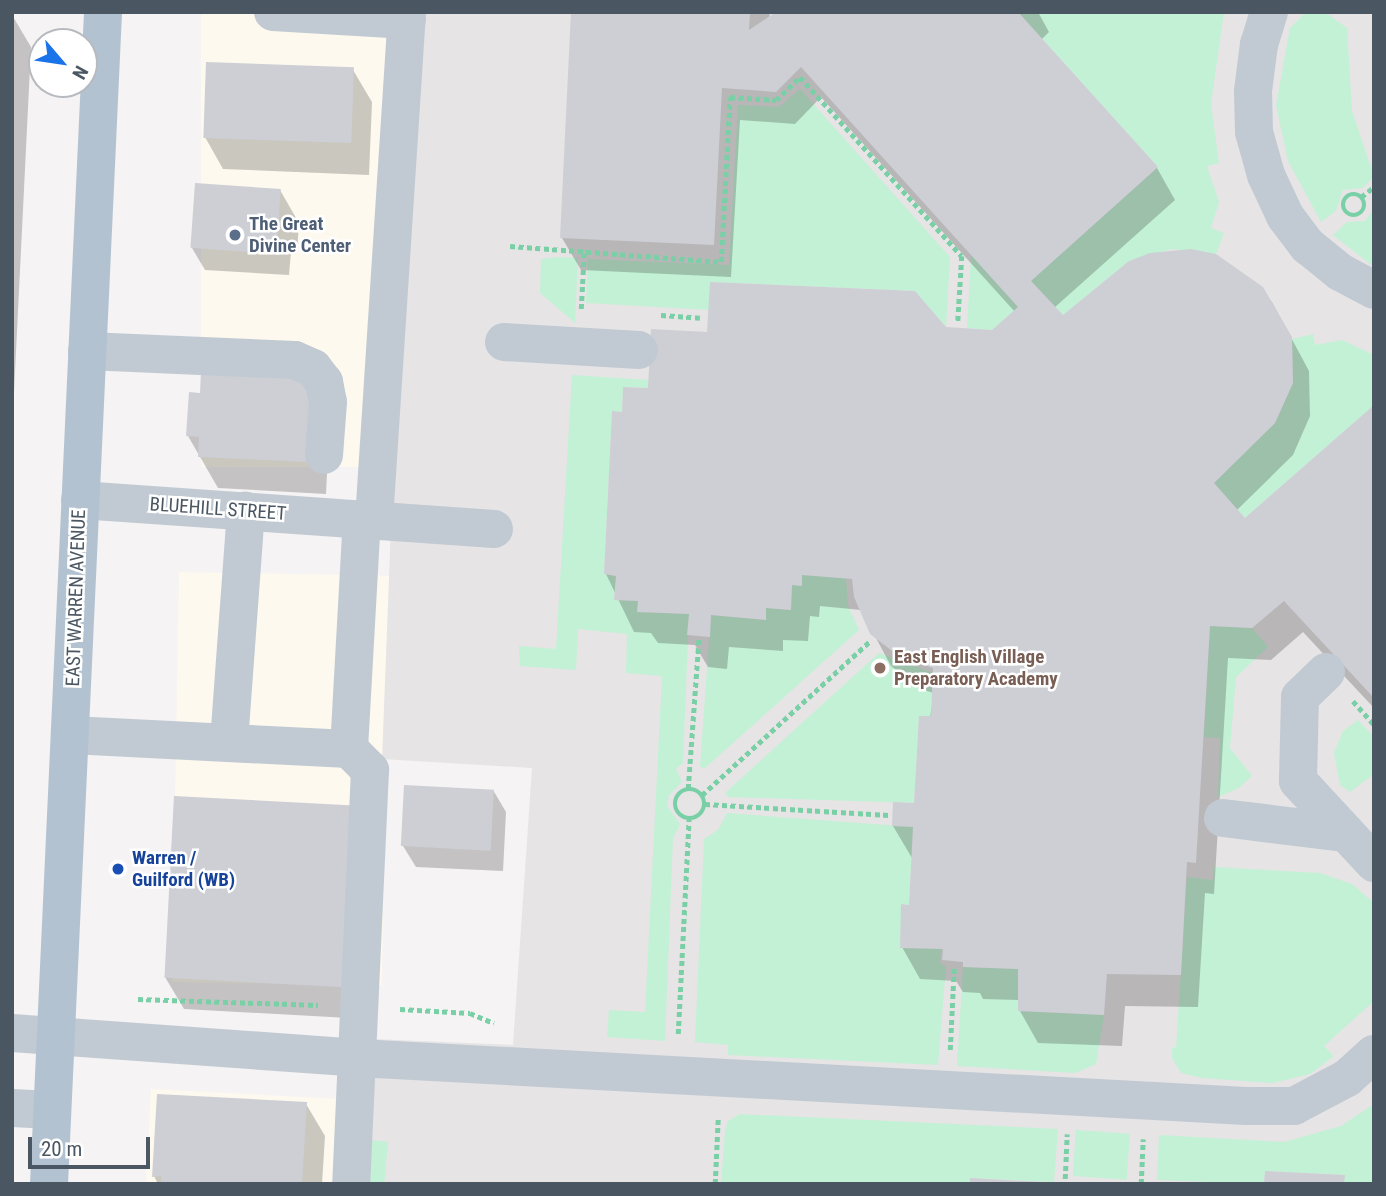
<!DOCTYPE html>
<style>
body{margin:0}
#map{position:relative;width:1386px;height:1196px;overflow:hidden;background:#f5f3f3;font-family:"Roboto Condensed",sans-serif}
div>[style]{position:absolute}
[style*='--x']{left:calc(var(--x)*1px);top:calc(var(--y)*1px);width:calc(var(--w)*1px);rotate:calc(var(--a)*1deg)}
.commercial>*{inset:0;background:#fdf9ef;transform-origin:0 0}
.education>*{inset:0;background:#e6e4e5}
.green>*{inset:0;background:#c3f1d5;transform-origin:0 0}
.shadow>*{inset:0;background:#0003}
.building>*{inset:0;background:#cdcfd5;transform-origin:0 0}
.path>*{height:4.5px;margin-top:-2.25px;transform-origin:0;background:repeating-linear-gradient(90deg,#7ad0a6 0 5px,transparent 0 8.5px)}
.path>.ring{margin:-2.25px;padding:0;box-sizing:content-box;background:none;border:4.5px solid #7ad0a6;border-radius:50%}
.minor>*{height:38px;margin:-19px;padding:0 19px;transform-origin:19px;border-radius:19px;background:#c1cad2}
.major>*{height:38px;margin:-19px;padding:0 19px;transform-origin:19px;border-radius:19px;background:#b3c2d1}
.dots>*{width:19px;height:19px;translate:-50% -50%;box-sizing:border-box;border:4px solid #fff;border-radius:50%}
span{translate:-50% -50%;white-space:nowrap;text-align:center;line-height:1.15;-webkit-text-stroke:5px #fff;paint-order:stroke}
.service-label{font-size:19px;color:#4e5e75;font-weight:700}
.left{translate:0 -50%;text-align:left}
.street-label{font-size:19px;color:#4a5661}
.education-label{font-size:19px;color:#785e54;font-weight:700}
.transit-label{font-size:19px;color:#164399;font-weight:700}
.frame{position:absolute;inset:0;border:14px solid #4a5661;pointer-events:none}
.north{position:absolute;left:28px;top:28px;width:70px;height:70px;box-sizing:border-box;background:#fff;border:2px solid #b7bbc0;border-radius:50%;rotate:119deg;font-size:19px;font-weight:700;line-height:28px;text-align:center;color:#4a5661}
.north::after{content:'';display:block;margin:auto;width:24px;height:32px;background:#1a73e8;clip-path:polygon(50% 0,100% 100%,50% 72%,0 100%)}
.scale{position:absolute;left:28px;top:1137px;width:122px;height:32px;box-sizing:border-box;border:4px solid #4a5661;border-top:0;padding-left:9px;font-size:21px;line-height:24px;white-space:nowrap;color:#4a5661;-webkit-text-stroke:5px #fff;paint-order:stroke}
</style>
<div id="map">
<div class="commercial">
<div style="left:201px;top:12px;width:202px;height:455px"></div>
<div style="left:179px;top:572px;width:210px;height:410px;rotate:1deg"></div>
<div style="left:151px;top:1089px;width:186px;height:95px;rotate:3deg"></div>
</div>
<div class="education">
<div style="clip-path:polygon(422px 12px,1374px 12px,1374px 1184px,365px 1184px,373px 1039px,513px 1045px,532px 768px,382px 759px,393px 474px)"></div>
</div>
<div class="green">
<div style="clip-path:polygon(1018px 12px,1224px 12px,1211px 104px,1219px 163px,1207px 166px,1219px 202px,1211px 228px,1224px 233px,1216px 254px,1172px 249px,1129px 261px,1063px 315px,1031px 281px,1158px 167px)"></div>
<div style="clip-path:polygon(1325px 12px,1347px 28px,1352px 111px,1374px 176px,1363px 188px,1343px 190px,1336px 211px,1321px 222px,1288px 161px,1276px 105px,1290px 28px,1304px 14px)"></div>
<div style="clip-path:polygon(800px 89px,950px 257px,946px 327px,915px 291px,711px 282px,709px 310px,586px 303px,588px 259px,729px 265px,738px 105px,779px 107px)"></div>
<div style="clip-path:polygon(1374px 208px,1374px 267px,1333px 235px,1347px 222px,1365px 221px)"></div>
<div style="clip-path:polygon(971px 254px,1018px 307px,992px 330px,967px 328px)"></div>
<div style="clip-path:polygon(558px 257px,578px 258px,575px 323px,540px 293px,541px 259px)"></div>
<div style="clip-path:polygon(1313px 334px,1315px 345px,1342px 340px,1374px 355px,1374px 405px,1245px 518px,1214px 483px,1275px 423px,1293px 383px,1292px 339px)"></div>
<div style="clip-path:polygon(572px 375px,649px 380px,648px 388px,623px 387px,622px 412px,612px 412px,604px 574px,616px 576px,614px 600px,638px 601px,638px 612px,689px 614px,683px 763px,676px 769px,682px 782px,669px 795px,667px 806px,680px 824px,673px 838px,665px 1041px,607px 1037px,609px 1010px,645px 1012px,662px 676px,626px 673px,627px 634px,578px 629px,576px 670px,520px 666px,519px 646px,556px 649px)"></div>
<div style="clip-path:polygon(802px 575px,846px 578px,848px 606px,859px 630px,704px 769px,700px 766px,711px 615px,765px 620px,766px 608px,791px 610px,792px 585px,801px 586px)"></div>
<div style="clip-path:polygon(1210px 626px,1252px 628px,1268px 647px,1236px 677px,1230px 748px,1252px 776px,1239px 788px,1218px 797px,1220px 738px,1204px 737px)"></div>
<div style="clip-path:polygon(879px 653px,933px 673px,931px 716px,919px 716px,914px 803px,728px 797px,725px 793px)"></div>
<div style="clip-path:polygon(1358px 720px,1374px 737px,1374px 774px,1350px 792px,1340px 785px,1334px 753px,1343px 731px)"></div>
<div style="clip-path:polygon(727px 813px,913px 827px,909px 905px,902px 904px,901px 948px,941px 949px,940px 963px,946px 967px,938px 1065px,728px 1055px,728px 1045px,695px 1042px,704px 839px,718px 830px)"></div>
<div style="clip-path:polygon(1214px 867px,1320px 873px,1352px 884px,1374px 903px,1374px 1001px,1324px 1046px,1334px 1056px,1310px 1074px,1273px 1083px,1202px 1078px,1181px 1073px,1172px 1058px,1172px 1047px,1176px 1048px,1187px 877px,1213px 880px)"></div>
<div style="clip-path:polygon(963px 967px,1018px 969px,1018px 1011px,1104px 1015px,1096px 1064px,1075px 1073px,957px 1066px)"></div>
<div style="clip-path:polygon(1374px 1104px,1374px 1184px,1344px 1184px,1344px 1175px,1265px 1171px,1264px 1184px,1157px 1180px,1159px 1135px,1284px 1142px,1341px 1126px)"></div>
<div style="clip-path:polygon(740px 1114px,1058px 1129px,1054px 1182px,970px 1178px,970px 1184px,721px 1184px,725px 1131px,728px 1121px)"></div>
<div style="left:1076px;top:1130px;width:54px;height:46px;rotate:4deg"></div>
<div style="left:367px;top:1140px;width:21px;height:44px;rotate:5deg"></div>
</div>
<div class="shadow">
<div style="clip-path:polygon(573px 12px,770px 12px,769px 20px,779px 12px,1038px 12px,1049px 32px,1041px 40px,1157px 168px,1175px 200px,1054px 308px,1063px 318px,1229px 264px,1272px 302px,1309px 371px,1310px 416px,1293px 455px,1237px 510px,1245px 520px,1374px 408px,1374px 708px,1303px 632px,1271px 660px,1228px 658px,1214px 894px,1205px 893px,1198px 1007px,1125px 1006px,1122px 1046px,1038px 1043px,1020px 1011px,1020px 1000px,983px 999px,980px 993px,963px 992px,956px 981px,920px 979px,902px 947px,911px 906px,912px 858px,893px 826px,916px 805px,934px 693px,920px 689px,891px 666px,861px 610px,820px 606px,819px 617px,810px 616px,808px 641px,783px 640px,783px 651px,729px 647px,727px 669px,708px 667px,695px 645px,658px 643px,651px 633px,634px 632px,606px 574px,623px 414px,709px 333px,993px 331px,1015px 312px,821px 97px,795px 124px,740px 120px,731px 277px,581px 270px,562px 238px)"></div>
<div style="clip-path:polygon(12px 15px,31px 47px,12px 433px)"></div>
<div style="clip-path:polygon(353px 70px,372px 102px,369px 175px,223px 169px,205px 137px)"></div>
<div style="clip-path:polygon(280px 190px,299px 223px,297px 253px,291px 252px,289px 275px,205px 270px,192px 248px)"></div>
<div style="clip-path:polygon(330px 411px,326px 494px,218px 488px,188px 436px)"></div>
<div style="clip-path:polygon(493px 790px,506px 812px,503px 871px,416px 867px,403px 846px)"></div>
<div style="clip-path:polygon(358px 808px,367px 1019px,184px 1009px,165px 977px)"></div>
<div style="clip-path:polygon(306px 1104px,325px 1136px,322px 1184px,158px 1184px,154px 1176px)"></div>
</div>
<div class="building">
<div style="clip-path:polygon(571px 12px,750px 12px,749px 30px,776px 12px,1018px 12px,1158px 167px,1031px 281px,1063px 315px,1129px 261px,1150px 253px,1191px 249px,1216px 254px,1263px 287px,1292px 337px,1293px 383px,1275px 423px,1214px 483px,1245px 518px,1374px 405px,1374px 698px,1284px 601px,1252px 628px,1210px 626px,1196px 863px,1187px 862px,1181px 975px,1107px 974px,1104px 1015px,1018px 1011px,1018px 969px,963px 967px,963px 962px,942px 960px,943px 949px,900px 948px,901px 904px,909px 905px,913px 827px,892px 826px,893px 802px,914px 803px,919px 716px,931px 716px,933px 668px,900px 657px,870px 634px,854px 597px,852px 579px,802px 575px,802px 586px,792px 585px,791px 610px,766px 608px,766px 620px,711px 615px,710px 637px,687px 635px,689px 614px,637px 612px,638px 601px,614px 600px,616px 576px,604px 574px,612px 411px,622px 412px,623px 387px,648px 388px,651px 329px,707px 332px,710px 282px,915px 291px,946px 327px,992px 330px,1018px 307px,801px 67px,776px 92px,722px 88px,714px 245px,560px 238px)"></div>
<div style="left:206px;top:62px;width:148px;height:76px;rotate:2deg"></div>
<div style="left:195px;top:183px;width:86px;height:65px;rotate:4deg"></div>
<div style="clip-path:polygon(201px 372px,313px 377px,309px 462px,198px 457px,199px 437px,186px 436px,189px 392px,200px 393px)"></div>
<div style="left:404px;top:785px;width:90px;height:61px;rotate:3deg"></div>
<div style="left:174px;top:796px;width:185px;height:182px;rotate:3deg"></div>
<div style="clip-path:polygon(157px 1094px,307px 1102px,302px 1184px,161px 1184px,161px 1176px,152px 1177px)"></div>
<div style="clip-path:polygon(1265px 1171px,1345px 1175px,1344px 1184px,1264px 1184px)"></div>
<div style="clip-path:polygon(970px 1178px,1043px 1182px,1043px 1184px,970px 1184px)"></div>
</div>
<div class="path">
<div class="ring" style="left:1343px;top:194px;width:17.5px;height:17.5px"></div>
<div style="--x:1361;--y:197;--w:16;--a:-38"></div>
<div style="--x:510;--y:246;--w:212;--a:4.3"></div>
<div style="--x:721;--y:262;--w:165;--a:-86.9"></div>
<div style="--x:730;--y:97;--w:46;--a:3.7"></div>
<div style="--x:776;--y:100;--w:33;--a:-44"></div>
<div style="--x:800;--y:77;--w:241;--a:47.9"></div>
<div style="--x:962;--y:256;--w:65;--a:93.5"></div>
<div style="--x:581;--y:309;--w:55;--a:-86.9"></div>
<div style="--x:661;--y:315;--w:39;--a:4"></div>
<div style="--x:1353;--y:701;--w:31;--a:48"></div>
<div style="--x:688;--y:789;--w:152;--a:-85.9"></div>
<div class="ring" style="left:675px;top:789px;width:25.5px;height:25.5px"></div>
<div style="--x:702;--y:795;--w:228;--a:-42.5"></div>
<div style="--x:705;--y:804;--w:184;--a:3.4"></div>
<div style="--x:138;--y:999;--w:180;--a:1.9"></div>
<div style="--x:400;--y:1009;--w:70;--a:3.3"></div>
<div style="--x:470;--y:1013;--w:26;--a:23"></div>
<div style="--x:678;--y:1034;--w:215;--a:-87.1"></div>
<div style="--x:950;--y:1050;--w:82;--a:-87.2"></div>
<div style="--x:1065;--y:1179;--w:45;--a:-87.5"></div>
<div style="--x:715;--y:1184;--w:66;--a:-87.4"></div>
<div style="--x:1141;--y:1184;--w:45;--a:-87.5"></div>
</div>
<div class="minor">
<div style="--x:273;--y:12;--w:134;--a:3.4"></div>
<div style="--x:1269;--y:12;--w:34;--a:107"></div>
<div style="--x:1259;--y:44;--w:47;--a:97.3"></div>
<div style="--x:1253;--y:91;--w:41;--a:88.6"></div>
<div style="--x:1254;--y:132;--w:45;--a:74.4"></div>
<div style="--x:1266;--y:175;--w:45;--a:65.1"></div>
<div style="--x:1285;--y:216;--w:38;--a:53"></div>
<div style="--x:1308;--y:246;--w:41;--a:39.1"></div>
<div style="--x:1340;--y:272;--w:38;--a:28"></div>
<div style="--x:504;--y:342;--w:135;--a:3.4"></div>
<div style="--x:87;--y:351;--w:208;--a:2.5"></div>
<div style="--x:295;--y:360;--w:20;--a:24"></div>
<div style="--x:313;--y:368;--w:18;--a:52"></div>
<div style="--x:324;--y:382;--w:20;--a:79"></div>
<div style="--x:328;--y:402;--w:53;--a:94.3"></div>
<div style="--x:80;--y:500;--w:415;--a:4"></div>
<div style="--x:374;--y:520;--w:509;--a:-86.28"></div>
<div style="--x:1326;--y:672;--w:36;--a:136"></div>
<div style="--x:1300;--y:697;--w:84;--a:91.4"></div>
<div style="--x:1298;--y:781;--w:112;--a:47.2"></div>
<div style="--x:71;--y:735;--w:278;--a:2.9"></div>
<div style="--x:349;--y:749;--w:230;--a:-86.8"></div>
<div style="--x:229;--y:742;--w:232;--a:-85.8"></div>
<div style="--x:349;--y:749;--w:30;--a:45"></div>
<div style="--x:370;--y:770;--w:414;--a:92.6"></div>
<div style="--x:1223;--y:818;--w:124;--a:7"></div>
<div style="--x:12;--y:1033;--w:365;--a:4.1"></div>
<div style="--x:376;--y:1059;--w:871;--a:3.09"></div>
<div style="--x:1246;--y:1106;--w:48;--a:0"></div>
<div style="--x:1294;--y:1106;--w:60;--a:-27.8"></div>
<div style="--x:1347;--y:1078;--w:36;--a:-42"></div>
<div style="--x:12;--y:1108;--w:40;--a:2.9"></div>
</div>
<div class="major">
<div style="--x:49;--y:1184;--w:1173;--a:-87.36"></div>
</div>
<div class="dots">
<div style="left:235px;top:235px;background:#5c6f8a"></div>
<div style="left:880px;top:668px;background:#8d6e63"></div>
<div style="left:118px;top:869px;background:#1a4fb4"></div>
</div>
<div class="service-label">
<span class="left" style="left:249px;top:235px">The Great<br>Divine Center</span>
</div>
<div class="street-label">
<span style="left:218px;top:509px;rotate:4deg">BLUEHILL STREET</span>
<span style="left:76px;top:598px;rotate:-88deg">EAST WARREN AVENUE</span>
</div>
<div class="education-label">
<span class="left" style="left:894px;top:668px">East English Village<br>Preparatory Academy</span>
</div>
<div class="transit-label">
<span class="left" style="left:132px;top:869px">Warren /<br>Guilford (WB)</span>
</div>
<div class="frame"></div>
<div class="north">N</div>
<div class="scale">20 m</div>
</div>
